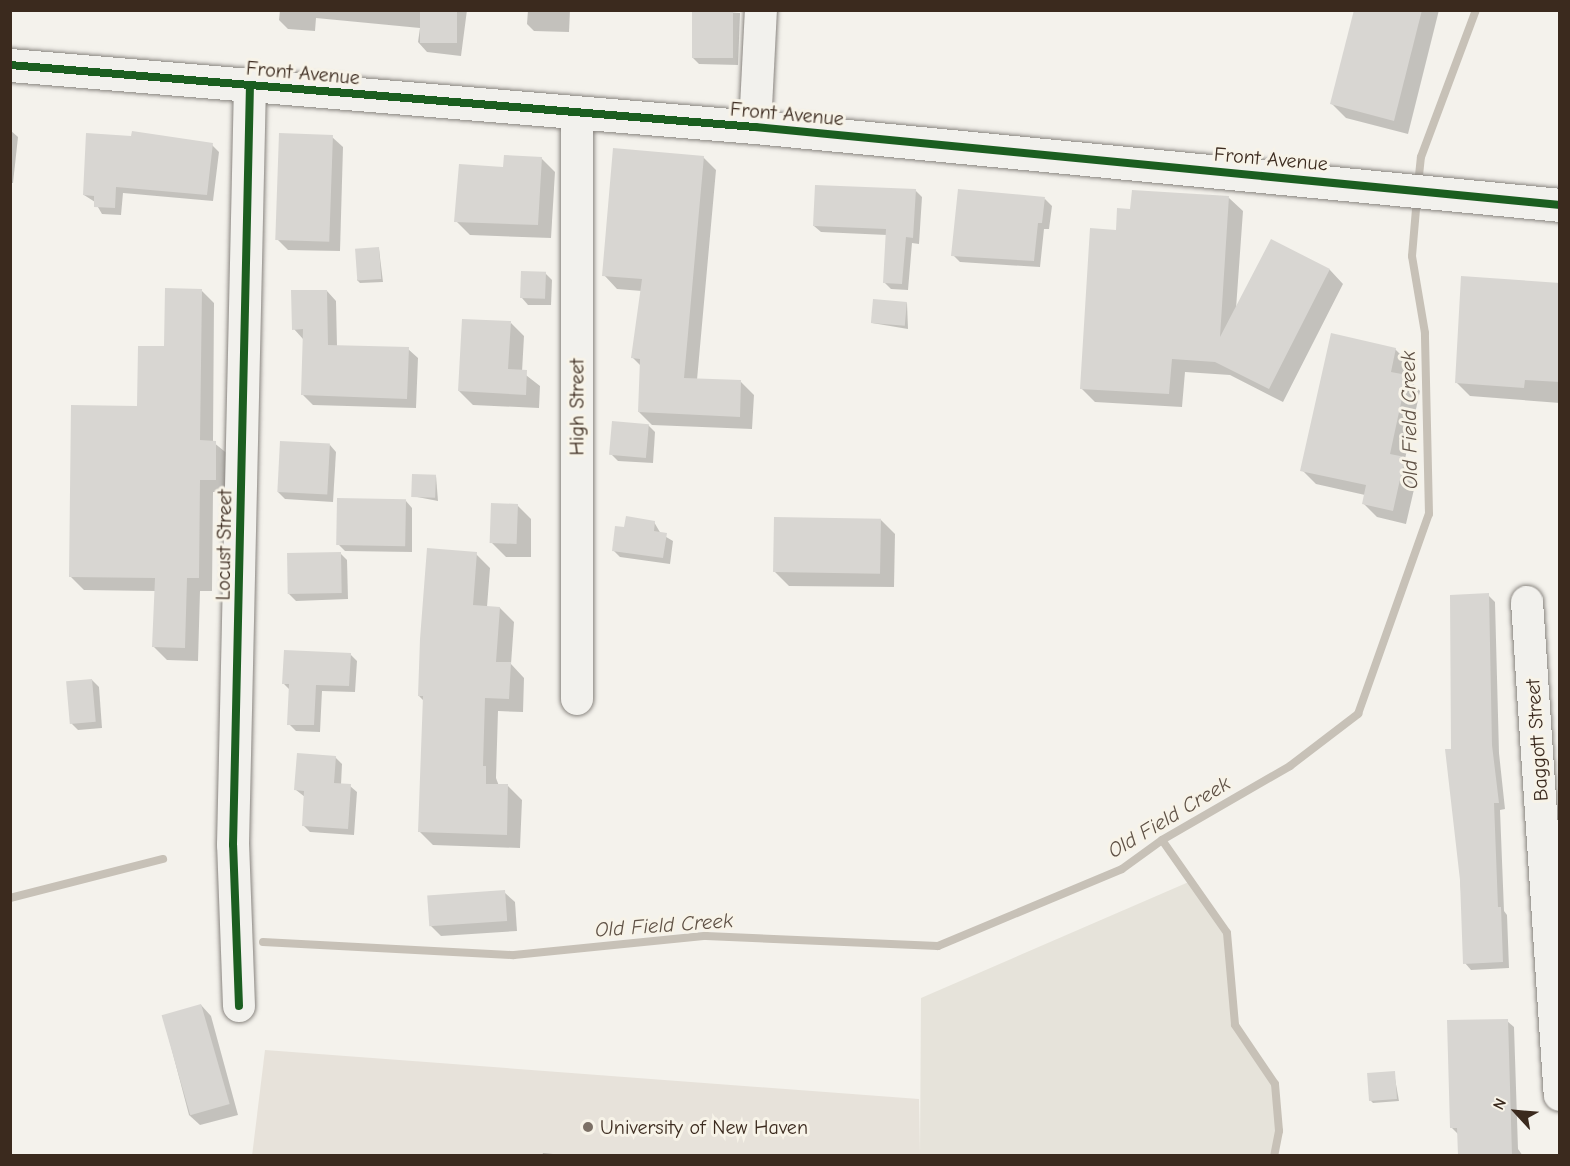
<!DOCTYPE html>
<style>
body{margin:0}
#map{position:relative;width:1570px;height:1166px;overflow:hidden;background:#f4f2ec;font-family:"Comic Neue",sans-serif}
div>[style]{position:absolute}
[style*='--x']{left:calc(var(--x)*1px);top:calc(var(--y)*1px);width:calc(var(--w)*1px);rotate:calc(var(--a)*1deg)}
.built>*{inset:0;background:#e7e2da}
.green>*{inset:0;background:#e6e3da}
.shadow>*{inset:0;background:#0003}
.stream>*{height:8px;margin:-4px;padding:0 4px;transform-origin:4px;border-radius:4px;background:#c7c1b7}
.building>*{inset:0;background:#d8d6d2;transform-origin:0 0}
.roads{filter:drop-shadow(0 0 2px #898580) drop-shadow(0 0 2px #898580)}
.street>*{height:32px;margin:-16px;padding:0 16px;transform-origin:16px;border-radius:16px;background:#f2f1ed}
.secondary>*{height:33px;margin:-16.5px;padding:0 16.5px;transform-origin:16.5px;border-radius:16.5px;background:#f2f1ed}
.cycleway>*{height:8px;margin:-4px;padding:0 4px;transform-origin:4px;border-radius:4px;background:#1b5e20}
.dots>*{width:16px;height:16px;translate:-50% -50%;box-sizing:border-box;border:3px solid #f7f3e8;border-radius:50%}
span{translate:-50% -50%;white-space:nowrap;text-align:center;line-height:1.15;-webkit-text-stroke:6px #f7f3e8;paint-order:stroke}
.street-label{font-size:20px;color:#3b2a1e}
.poi-label{font-size:20px;color:#3b2a1e}
.left{translate:0 -50%;text-align:left}
.water-label{font-size:21px;color:#5f5145;font-style:italic}
.frame{position:absolute;inset:0;border:12px solid #3b2a1e;pointer-events:none}
.north{position:absolute;left:1486px;top:1082px;width:60px;height:60px;-webkit-text-stroke:4px #f7f3e8;paint-order:stroke;rotate:296deg;font-size:16px;font-weight:700;line-height:24px;text-align:center;color:#3b2a1e}
.north::after{content:'';display:block;margin:auto;width:21px;height:27px;background:#3b2a1e;clip-path:polygon(50% 0,100% 100%,50% 72%,0 100%)}
</style>
<div id="map">
<div class="built">
<div style="clip-path:polygon(265px 1050px,919px 1099px,920px 1155px,252px 1156px)"></div>
</div>
<div class="green">
<div style="clip-path:polygon(1191px 881px,1227px 933px,1235px 1025px,1275px 1084px,1279px 1131px,1274px 1155px,920px 1155px,921px 998px)"></div>
</div>
<div class="shadow">
<div style="clip-path:polygon(280px 10px,467px 10px,461px 56px,427px 52px,418px 42px,420px 28px,316px 18px,315px 31px,288px 29px,279px 20px)"></div>
<div style="clip-path:polygon(528px 10px,570px 10px,569px 32px,534px 31px,527px 24px)"></div>
<div style="clip-path:polygon(694px 10px,740px 13px,738px 65px,699px 64px,692px 57px)"></div>
<div style="clip-path:polygon(1356px 10px,1439px 10px,1408px 134px,1346px 118px,1332px 104px)"></div>
<div style="clip-path:polygon(10px 130px,18px 137px,13px 183px,10px 183px)"></div>
<div style="clip-path:polygon(332px 137px,343px 147px,340px 251px,288px 250px,277px 239px)"></div>
<div style="clip-path:polygon(212px 145px,219px 152px,213px 201px,123px 193px,121px 215px,102px 214px,95px 202px,84px 195px)"></div>
<div style="clip-path:polygon(703px 157px,716px 170px,697px 380px,741px 382px,754px 395px,752px 429px,652px 425px,639px 412px,641px 366px,633px 358px,642px 291px,617px 289px,604px 275px)"></div>
<div style="clip-path:polygon(541px 158px,555px 172px,551px 238px,470px 235px,456px 221px,504px 169px)"></div>
<div style="clip-path:polygon(915px 190px,922px 197px,919px 244px,912px 243px,908px 290px,891px 289px,884px 282px,887px 235px,821px 232px,814px 226px)"></div>
<div style="clip-path:polygon(1229px 198px,1243px 211px,1236px 309px,1271px 241px,1330px 270px,1343px 284px,1283px 402px,1230px 375px,1185px 372px,1182px 407px,1095px 402px,1081px 388px,1117px 231px,1132px 211px)"></div>
<div style="clip-path:polygon(1045px 199px,1052px 206px,1049px 229px,1044px 229px,1040px 267px,960px 262px,953px 255px)"></div>
<div style="clip-path:polygon(379px 249px,383px 282px,360px 283px,357px 280px)"></div>
<div style="clip-path:polygon(545px 273px,552px 280px,551px 305px,528px 305px,522px 298px)"></div>
<div style="clip-path:polygon(1560px 284px,1560px 403px,1470px 396px,1456px 382px)"></div>
<div style="clip-path:polygon(201px 290px,214px 303px,213px 442px,229px 455px,228px 492px,213px 492px,212px 591px,200px 591px,198px 661px,167px 660px,154px 647px,156px 591px,84px 590px,71px 577px,166px 348px)"></div>
<div style="clip-path:polygon(327px 291px,336px 301px,337px 346px,408px 349px,418px 358px,416px 408px,313px 405px,303px 395px,303px 339px,294px 329px)"></div>
<div style="clip-path:polygon(907px 303px,908px 329px,872px 323px)"></div>
<div style="clip-path:polygon(511px 323px,524px 336px,522px 372px,540px 386px,539px 408px,473px 405px,459px 391px)"></div>
<div style="clip-path:polygon(1395px 349px,1409px 363px,1406px 376px,1420px 391px,1405px 459px,1418px 472px,1406px 524px,1377px 517px,1364px 504px,1365px 495px,1316px 484px,1302px 470px)"></div>
<div style="clip-path:polygon(648px 425px,655px 432px,653px 463px,618px 461px,611px 454px)"></div>
<div style="clip-path:polygon(330px 445px,336px 452px,333px 502px,285px 499px,278px 492px)"></div>
<div style="clip-path:polygon(436px 476px,438px 501px,412px 496px)"></div>
<div style="clip-path:polygon(406px 501px,412px 508px,412px 552px,345px 551px,338px 544px)"></div>
<div style="clip-path:polygon(517px 505px,531px 519px,531px 557px,506px 557px,492px 543px)"></div>
<div style="clip-path:polygon(881px 520px,895px 534px,894px 587px,789px 586px,775px 572px)"></div>
<div style="clip-path:polygon(654px 522px,661px 534px,673px 541px,670px 564px,620px 557px,613px 550px,625px 529px)"></div>
<div style="clip-path:polygon(340px 553px,347px 560px,348px 599px,296px 601px,289px 594px)"></div>
<div style="clip-path:polygon(476px 554px,490px 568px,487px 607px,500px 608px,514px 622px,511px 664px,524px 678px,523px 712px,498px 711px,496px 778px,499px 786px,508px 786px,522px 800px,520px 848px,433px 845px,419px 831px,424px 701px,419px 696px)"></div>
<div style="clip-path:polygon(1488px 595px,1495px 602px,1499px 753px,1505px 809px,1500px 810px,1504px 911px,1507px 915px,1509px 968px,1471px 970px,1465px 963px,1453px 750px)"></div>
<div style="clip-path:polygon(350px 654px,357px 661px,355px 692px,322px 691px,320px 732px,296px 731px,289px 724px,290px 690px,284px 684px)"></div>
<div style="clip-path:polygon(92px 680px,99px 687px,102px 728px,78px 730px,71px 723px)"></div>
<div style="clip-path:polygon(335px 757px,342px 764px,341px 785px,350px 786px,357px 792px,354px 835px,310px 832px,303px 825px,305px 797px,296px 790px)"></div>
<div style="clip-path:polygon(504px 892px,515px 902px,517px 931px,441px 936px,430px 925px)"></div>
<div style="clip-path:polygon(201px 1005px,211px 1016px,238px 1115px,200px 1125px,189px 1115px,163px 1016px)"></div>
<div style="clip-path:polygon(1507px 1021px,1514px 1027px,1518px 1149px,1523px 1156px,1459px 1156px,1459px 1135px,1452px 1128px)"></div>
<div style="clip-path:polygon(1394px 1073px,1399px 1101px,1373px 1103px,1370px 1100px)"></div>
<div style="clip-path:polygon(543px 1153px,563px 1155px,564px 1156px,542px 1156px)"></div>
</div>
<div class="stream">
<div style="--x:1418;--y:185;--w:28;--a:-84"></div>
<div style="--x:1421;--y:157;--w:157;--a:-69.5"></div>
<div style="--x:1162;--y:840;--w:113;--a:55"></div>
<div style="--x:1227;--y:933;--w:92;--a:85"></div>
<div style="--x:1235;--y:1025;--w:71;--a:55.9"></div>
<div style="--x:1275;--y:1084;--w:47;--a:85.1"></div>
<div style="--x:1279;--y:1131;--w:25;--a:101"></div>
<div style="--x:10;--y:898;--w:158;--a:-14.3"></div>
<div style="--x:263;--y:942;--w:251;--a:3"></div>
<div style="--x:514;--y:955;--w:193;--a:-5.7"></div>
<div style="--x:706;--y:936;--w:232;--a:2.5"></div>
<div style="--x:938;--y:946;--w:199;--a:-22.7"></div>
<div style="--x:1122;--y:869;--w:49;--a:-35.9"></div>
<div style="--x:1162;--y:840;--w:148;--a:-30"></div>
<div style="--x:1290;--y:766;--w:86;--a:-37.4"></div>
<div style="--x:1358;--y:714;--w:212;--a:-70.5"></div>
<div style="--x:1429;--y:514;--w:181;--a:-91.3"></div>
<div style="--x:1425;--y:333;--w:78;--a:-99.6"></div>
<div style="--x:1412;--y:256;--w:58;--a:-85.1"></div>
</div>
<div class="building">
<div style="left:420px;top:10px;width:37px;height:33px"></div>
<div style="left:692px;top:10px;width:41px;height:48px"></div>
<div style="clip-path:polygon(1354px 10px,1422px 10px,1394px 121px,1330px 104px)"></div>
<div style="clip-path:polygon(132px 131px,213px 143px,207px 195px,116px 187px,115px 208px,94px 207px,94px 196px,83px 195px,86px 133px,131px 136px)"></div>
<div style="left:279px;top:133px;width:54px;height:107px;rotate:2deg"></div>
<div style="clip-path:polygon(613px 148px,704px 156px,684px 378px,741px 380px,740px 417px,638px 412px,640px 359px,631px 358px,642px 279px,602px 276px)"></div>
<div style="clip-path:polygon(504px 155px,542px 157px,538px 225px,454px 222px,459px 164px,503px 167px)"></div>
<div style="clip-path:polygon(815px 185px,916px 189px,913px 238px,906px 237px,902px 284px,883px 283px,886px 229px,813px 226px)"></div>
<div style="clip-path:polygon(958px 189px,1045px 197px,1042px 223px,1038px 223px,1034px 261px,951px 256px)"></div>
<div style="clip-path:polygon(1132px 190px,1229px 196px,1220px 337px,1271px 239px,1330px 269px,1269px 389px,1215px 362px,1172px 359px,1169px 394px,1080px 389px,1090px 228px,1116px 230px,1117px 208px,1130px 209px)"></div>
<div style="left:379px;top:247px;width:32px;height:24px;rotate:86deg"></div>
<div style="left:521px;top:271px;width:25px;height:27px;rotate:2deg"></div>
<div style="clip-path:polygon(1461px 276px,1560px 283px,1560px 382px,1525px 380px,1524px 388px,1455px 383px)"></div>
<div style="clip-path:polygon(165px 288px,202px 289px,200px 440px,216px 441px,216px 480px,200px 480px,199px 578px,187px 578px,185px 648px,152px 647px,155px 578px,69px 577px,71px 405px,137px 406px,138px 346px,164px 346px)"></div>
<div style="clip-path:polygon(291px 290px,327px 290px,328px 345px,409px 347px,407px 399px,301px 395px,303px 329px,292px 330px)"></div>
<div style="left:873px;top:299px;width:34px;height:24px;rotate:5deg"></div>
<div style="clip-path:polygon(462px 319px,511px 321px,508px 369px,527px 370px,526px 395px,458px 391px)"></div>
<div style="clip-path:polygon(1331px 333px,1396px 348px,1391px 372px,1407px 375px,1390px 454px,1405px 457px,1393px 511px,1362px 504px,1366px 485px,1300px 471px)"></div>
<div style="left:612px;top:421px;width:37px;height:34px;rotate:5deg"></div>
<div style="left:280px;top:441px;width:50px;height:51px;rotate:3deg"></div>
<div style="left:412px;top:474px;width:24px;height:23px;rotate:2deg"></div>
<div style="left:337px;top:498px;width:69px;height:47px;rotate:1deg"></div>
<div style="left:491px;top:503px;width:27px;height:40px;rotate:2deg"></div>
<div style="clip-path:polygon(626px 516px,655px 521px,654px 531px,667px 533px,663px 558px,612px 551px,615px 526px,624px 527px)"></div>
<div style="left:774px;top:517px;width:107px;height:55px;rotate:1deg"></div>
<div style="clip-path:polygon(427px 548px,477px 552px,473px 605px,500px 607px,496px 662px,511px 662px,509px 699px,485px 698px,483px 766px,486px 766px,486px 784px,508px 784px,507px 835px,418px 832px,423px 696px,418px 696px,420px 639px)"></div>
<div style="left:341px;top:552px;width:41px;height:54px;rotate:89deg"></div>
<div style="clip-path:polygon(1489px 593px,1492px 745px,1499px 803px,1494px 803px,1498px 907px,1501px 907px,1503px 962px,1463px 964px,1460px 880px,1445px 749px,1451px 749px,1450px 595px)"></div>
<div style="clip-path:polygon(284px 650px,351px 653px,349px 686px,316px 685px,314px 725px,287px 725px,289px 684px,282px 684px)"></div>
<div style="left:92px;top:679px;width:43px;height:26px;rotate:85deg"></div>
<div style="clip-path:polygon(297px 753px,336px 756px,334px 783px,351px 784px,348px 829px,302px 826px,304px 791px,294px 790px)"></div>
<div style="left:505px;top:890px;width:31px;height:78px;rotate:86deg"></div>
<div style="left:201px;top:1004px;width:104px;height:41px;rotate:74deg"></div>
<div style="clip-path:polygon(1508px 1019px,1512px 1155px,1458px 1155px,1457px 1128px,1450px 1128px,1447px 1020px)"></div>
<div style="left:1395px;top:1071px;width:28px;height:28px;rotate:86deg"></div>
</div>
<div class="roads">
<div class="street">
<div style="--x:577;--y:115;--w:584;--a:90"></div>
<div style="--x:755;--y:127;--w:117;--a:-87.1"></div>
<div style="--x:1527;--y:602;--w:494;--a:86.2"></div>
<div style="--x:239;--y:1006;--w:161;--a:-92.1"></div>
<div style="--x:233;--y:845;--w:760;--a:-88.72"></div>
</div>
<div class="secondary">
<div style="--x:10;--y:65;--w:748;--a:4.76"></div>
<div style="--x:755;--y:127;--w:809;--a:5.53"></div>
</div>
</div>
<div class="cycleway">
<div style="--x:10;--y:65;--w:748;--a:4.76"></div>
<div style="--x:755;--y:127;--w:809;--a:5.53"></div>
<div style="--x:239;--y:1006;--w:161;--a:-92.1"></div>
<div style="--x:233;--y:845;--w:760;--a:-88.72"></div>
</div>
<div class="dots">
<div style="left:588px;top:1127px;background:#7c7066"></div>
</div>
<div class="street-label">
<span style="left:303px;top:73px;rotate:5deg">Front Avenue</span>
<span style="left:787px;top:114px;rotate:5deg">Front Avenue</span>
<span style="left:1271px;top:159px;rotate:5deg">Front Avenue</span>
<span style="left:577px;top:407px;rotate:-90deg">High Street</span>
<span style="left:224px;top:545px;rotate:-89deg">Locust Street</span>
<span style="left:1537px;top:740px;rotate:-94deg">Baggott Street</span>
</div>
<div class="poi-label">
<span class="left" style="left:600px;top:1127px">University of New Haven</span>
</div>
<div class="water-label">
<span style="left:1409px;top:420px;rotate:-91deg">Old Field Creek</span>
<span style="left:1169px;top:817px;rotate:-31deg">Old Field Creek</span>
<span style="left:664px;top:925px;rotate:-4deg">Old Field Creek</span>
</div>
<div class="frame"></div>
<div class="north">N</div>
</div>
